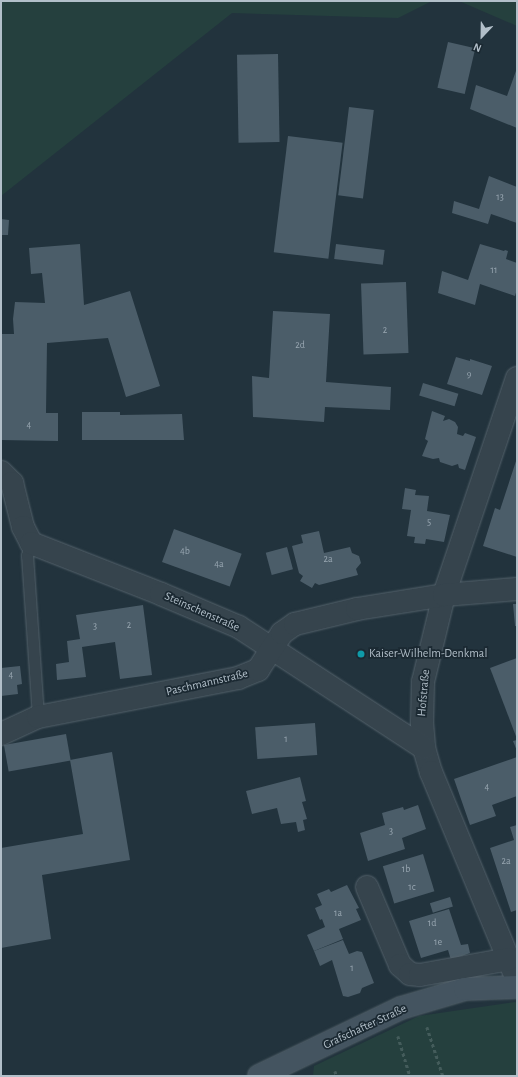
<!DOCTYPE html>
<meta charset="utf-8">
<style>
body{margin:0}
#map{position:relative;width:518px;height:1077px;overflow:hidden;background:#22333d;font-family:"Alegreya Sans",sans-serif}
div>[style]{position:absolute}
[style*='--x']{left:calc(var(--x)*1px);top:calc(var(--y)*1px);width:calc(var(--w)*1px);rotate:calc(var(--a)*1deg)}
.green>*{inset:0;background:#25403e}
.building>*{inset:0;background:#4b5d69;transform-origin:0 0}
.path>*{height:2.5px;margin-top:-1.25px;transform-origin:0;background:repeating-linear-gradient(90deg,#445c5b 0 3px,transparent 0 6px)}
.roads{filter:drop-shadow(0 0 1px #54626b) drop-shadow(0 0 1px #54626b)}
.lane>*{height:11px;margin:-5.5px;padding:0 5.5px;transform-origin:5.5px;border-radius:5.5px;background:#36444d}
.street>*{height:22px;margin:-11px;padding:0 11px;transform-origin:11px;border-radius:11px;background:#36444d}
.secondary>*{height:22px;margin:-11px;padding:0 11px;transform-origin:11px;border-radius:11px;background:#445460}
.dots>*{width:11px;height:11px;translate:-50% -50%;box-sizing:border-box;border:2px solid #1b2932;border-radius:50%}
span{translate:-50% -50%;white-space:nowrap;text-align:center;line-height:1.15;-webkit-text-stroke:3.5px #1b2932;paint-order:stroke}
.number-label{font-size:10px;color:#98a6b1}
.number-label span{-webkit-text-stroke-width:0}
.street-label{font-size:12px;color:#b2bfc9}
.poi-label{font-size:12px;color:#b2bfc9}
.left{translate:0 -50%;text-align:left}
.frame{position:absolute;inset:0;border:2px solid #b2bfc9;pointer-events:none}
.north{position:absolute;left:462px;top:16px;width:40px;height:40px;-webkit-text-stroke:3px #1b2932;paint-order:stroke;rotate:202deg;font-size:11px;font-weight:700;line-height:16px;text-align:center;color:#b2bfc9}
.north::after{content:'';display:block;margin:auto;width:14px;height:18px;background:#b2bfc9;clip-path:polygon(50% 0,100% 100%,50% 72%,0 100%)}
</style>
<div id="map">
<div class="green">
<div style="clip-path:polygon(1px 1px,432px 1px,398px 18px,232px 13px,1px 196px)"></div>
<div style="clip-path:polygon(459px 1px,517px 1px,517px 26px)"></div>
<div style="clip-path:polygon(515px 1002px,517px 1003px,517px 1076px,313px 1076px,314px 1066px,419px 1016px)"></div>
</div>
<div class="building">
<div style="left:448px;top:42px;width:28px;height:47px;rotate:13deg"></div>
<div style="left:278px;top:54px;width:88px;height:41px;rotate:89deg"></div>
<div style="clip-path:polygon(517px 68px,517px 128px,470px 109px,476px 85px,507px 96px)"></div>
<div style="left:349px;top:107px;width:25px;height:89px;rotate:7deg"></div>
<div style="left:288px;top:136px;width:55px;height:117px;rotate:7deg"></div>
<div style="clip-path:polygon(489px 176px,517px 187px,517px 223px,491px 214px,488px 224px,452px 213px,454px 201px,479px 209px)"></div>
<div style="clip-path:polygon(1px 219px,9px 220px,8px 235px,1px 235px)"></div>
<div style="clip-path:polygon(80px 244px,84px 305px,130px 291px,160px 386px,126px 397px,108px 338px,47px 343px,46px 413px,58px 413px,58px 441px,1px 440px,1px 334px,14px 334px,13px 319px,15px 302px,45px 303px,42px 273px,31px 274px,29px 248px)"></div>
<div style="left:336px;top:244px;width:49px;height:15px;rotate:7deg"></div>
<div style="clip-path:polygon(480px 244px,504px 251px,505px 250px,508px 251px,506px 259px,517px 263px,517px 289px,515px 296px,480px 284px,475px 305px,438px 293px,442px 271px,468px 280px)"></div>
<div style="left:406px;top:282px;width:71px;height:45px;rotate:88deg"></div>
<div style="clip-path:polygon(273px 311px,330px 314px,326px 382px,391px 387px,390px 410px,325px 407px,324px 422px,253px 417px,252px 376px,269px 378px)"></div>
<div style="clip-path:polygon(456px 357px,470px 361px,470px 359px,492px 366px,482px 395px,447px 384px)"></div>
<div style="left:423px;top:383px;width:37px;height:13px;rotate:17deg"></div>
<div style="clip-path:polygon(432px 411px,445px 416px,443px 421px,449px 419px,455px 422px,458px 427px,457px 434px,463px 436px,465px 433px,476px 437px,465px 470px,459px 468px,458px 464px,452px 466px,440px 462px,439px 458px,433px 459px,422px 456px,428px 441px,425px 439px)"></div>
<div style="clip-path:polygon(82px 412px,120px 412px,120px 415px,182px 414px,184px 440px,82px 440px)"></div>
<div style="clip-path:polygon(517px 458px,517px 557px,483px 546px,495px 508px,500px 510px)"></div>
<div style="clip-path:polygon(405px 488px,416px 490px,415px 495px,429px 496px,427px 511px,450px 515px,444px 542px,426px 539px,425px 544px,414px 543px,415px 537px,407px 536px,411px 510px,402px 509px)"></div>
<div style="left:174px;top:529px;width:72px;height:35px;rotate:20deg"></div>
<div style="clip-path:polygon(319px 531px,324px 553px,350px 547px,352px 553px,359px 556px,361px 563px,356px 569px,358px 575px,319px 585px,315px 583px,312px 588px,300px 581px,303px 576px,299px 573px,292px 546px,303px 543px,301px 535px)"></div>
<div style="left:287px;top:547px;width:23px;height:22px;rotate:75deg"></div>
<div style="clip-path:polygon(513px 604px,517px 604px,517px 626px,515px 626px)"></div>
<div style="clip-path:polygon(143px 605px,152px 675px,120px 679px,115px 642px,82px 647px,86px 677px,57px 680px,56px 664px,69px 662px,67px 641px,80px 639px,76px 615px)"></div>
<div style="clip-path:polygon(517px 658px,517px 739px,490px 668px)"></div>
<div style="clip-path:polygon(20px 666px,22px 684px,17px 685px,18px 694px,1px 696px,1px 668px)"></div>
<div style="left:315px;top:723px;width:32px;height:60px;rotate:86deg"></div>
<div style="left:66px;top:734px;width:27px;height:63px;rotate:80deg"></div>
<div style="clip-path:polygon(517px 740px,517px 751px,513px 741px)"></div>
<div style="clip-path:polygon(112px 752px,130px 860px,42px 875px,51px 939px,1px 948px,1px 848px,83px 834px,70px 760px)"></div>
<div style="clip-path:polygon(517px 757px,517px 796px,492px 805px,496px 816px,470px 825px,454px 779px)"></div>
<div style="clip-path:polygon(300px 777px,306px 801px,302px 802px,307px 819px,303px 820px,305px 830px,298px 832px,296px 822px,281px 824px,277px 808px,252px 814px,246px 791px)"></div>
<div style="clip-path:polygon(418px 805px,426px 829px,402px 838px,405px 849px,368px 861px,360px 833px,385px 825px,382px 813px,403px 807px,404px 810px)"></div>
<div style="clip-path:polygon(517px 825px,517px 910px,511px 912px,490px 848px,514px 840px,510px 827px)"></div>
<div style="left:423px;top:854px;width:39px;height:42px;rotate:73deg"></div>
<div style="clip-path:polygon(347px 885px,359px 908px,356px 909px,361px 920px,339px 929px,343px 939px,314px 951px,307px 935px,325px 927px,322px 919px,320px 920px,315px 908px,322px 905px,317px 894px,329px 889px,331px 892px)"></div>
<div style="left:450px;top:897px;width:10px;height:21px;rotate:73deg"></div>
<div style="clip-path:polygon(449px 909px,461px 945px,468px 944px,470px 953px,451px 960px,448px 950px,421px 958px,409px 921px)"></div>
<div style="clip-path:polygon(343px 940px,349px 954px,357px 951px,362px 952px,374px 983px,362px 988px,360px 993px,348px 997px,343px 996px,332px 960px,320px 966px,314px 951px)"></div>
</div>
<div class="path">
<div style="--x:427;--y:1027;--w:52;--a:71.9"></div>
<div style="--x:398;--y:1036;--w:42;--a:73.3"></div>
<div style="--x:335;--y:1071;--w:5;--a:68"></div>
</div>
<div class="roads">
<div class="lane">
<div style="--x:31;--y:543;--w:13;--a:108"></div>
<div style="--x:27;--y:555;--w:162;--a:86.1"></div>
</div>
<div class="street">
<div style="--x:517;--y:378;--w:229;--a:108.6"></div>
<div style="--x:444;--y:595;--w:89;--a:103.6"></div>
<div style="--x:423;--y:682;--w:41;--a:91.4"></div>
<div style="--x:422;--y:723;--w:25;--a:85"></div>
<div style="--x:424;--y:748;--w:25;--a:74"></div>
<div style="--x:431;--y:772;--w:225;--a:67.5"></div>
<div style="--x:1;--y:472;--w:16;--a:45"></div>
<div style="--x:12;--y:483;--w:45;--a:76"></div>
<div style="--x:23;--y:527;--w:18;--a:63"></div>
<div style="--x:31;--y:543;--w:140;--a:21.4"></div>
<div style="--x:161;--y:594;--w:85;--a:22.9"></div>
<div style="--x:239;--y:627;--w:221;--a:33.2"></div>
<div style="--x:1;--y:734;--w:41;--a:-24.7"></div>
<div style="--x:38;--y:717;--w:204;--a:-11"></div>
<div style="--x:238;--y:678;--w:22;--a:-22"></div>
<div style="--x:258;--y:670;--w:44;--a:-57"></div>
<div style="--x:282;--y:633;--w:16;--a:-35"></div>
<div style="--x:295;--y:624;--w:64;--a:-13.6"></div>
<div style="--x:357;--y:609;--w:88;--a:-9.1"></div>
<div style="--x:444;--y:595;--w:73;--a:-4.7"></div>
<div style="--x:367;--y:887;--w:85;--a:67.1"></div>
<div style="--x:400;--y:965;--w:13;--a:42"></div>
<div style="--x:410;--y:974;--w:10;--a:6"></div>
<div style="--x:420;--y:975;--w:90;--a:-10.2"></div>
</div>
<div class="secondary">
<div style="--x:259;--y:1076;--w:157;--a:-25.6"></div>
<div style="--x:401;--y:1008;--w:67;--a:-16.5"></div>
<div style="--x:465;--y:989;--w:52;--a:-2.2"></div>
</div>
</div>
<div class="dots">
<div style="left:361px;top:654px;background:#0f9aa8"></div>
</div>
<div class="number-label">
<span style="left:500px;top:198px">13</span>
<span style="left:494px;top:271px">11</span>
<span style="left:385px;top:331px">2</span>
<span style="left:300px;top:346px">2d</span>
<span style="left:469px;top:375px">9</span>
<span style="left:29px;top:426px">4</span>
<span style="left:429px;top:523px">5</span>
<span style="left:185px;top:552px">4b</span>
<span style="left:328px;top:560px">2a</span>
<span style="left:219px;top:565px">4a</span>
<span style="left:129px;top:626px">2</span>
<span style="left:95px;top:627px">3</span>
<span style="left:11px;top:676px">4</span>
<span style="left:286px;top:740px">1</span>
<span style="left:487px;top:788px">4</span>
<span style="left:391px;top:832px">3</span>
<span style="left:506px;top:862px">2a</span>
<span style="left:406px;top:870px">1b</span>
<span style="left:412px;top:888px">1c</span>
<span style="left:338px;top:914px">1a</span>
<span style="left:432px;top:924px">1d</span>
<span style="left:438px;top:943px">1e</span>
<span style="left:352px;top:969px">1</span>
</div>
<div class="street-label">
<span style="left:202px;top:612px;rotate:24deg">Steinschenstraße</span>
<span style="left:207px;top:683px;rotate:-13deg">Paschmannstraße</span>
<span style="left:424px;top:693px;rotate:-85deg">Hofstraße</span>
<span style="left:365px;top:1027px;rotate:-25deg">Grafschafter Straße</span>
</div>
<div class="poi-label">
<span class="left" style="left:369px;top:654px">Kaiser-Wilhelm-Denkmal</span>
</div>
<div class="frame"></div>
<div class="north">N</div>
</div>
